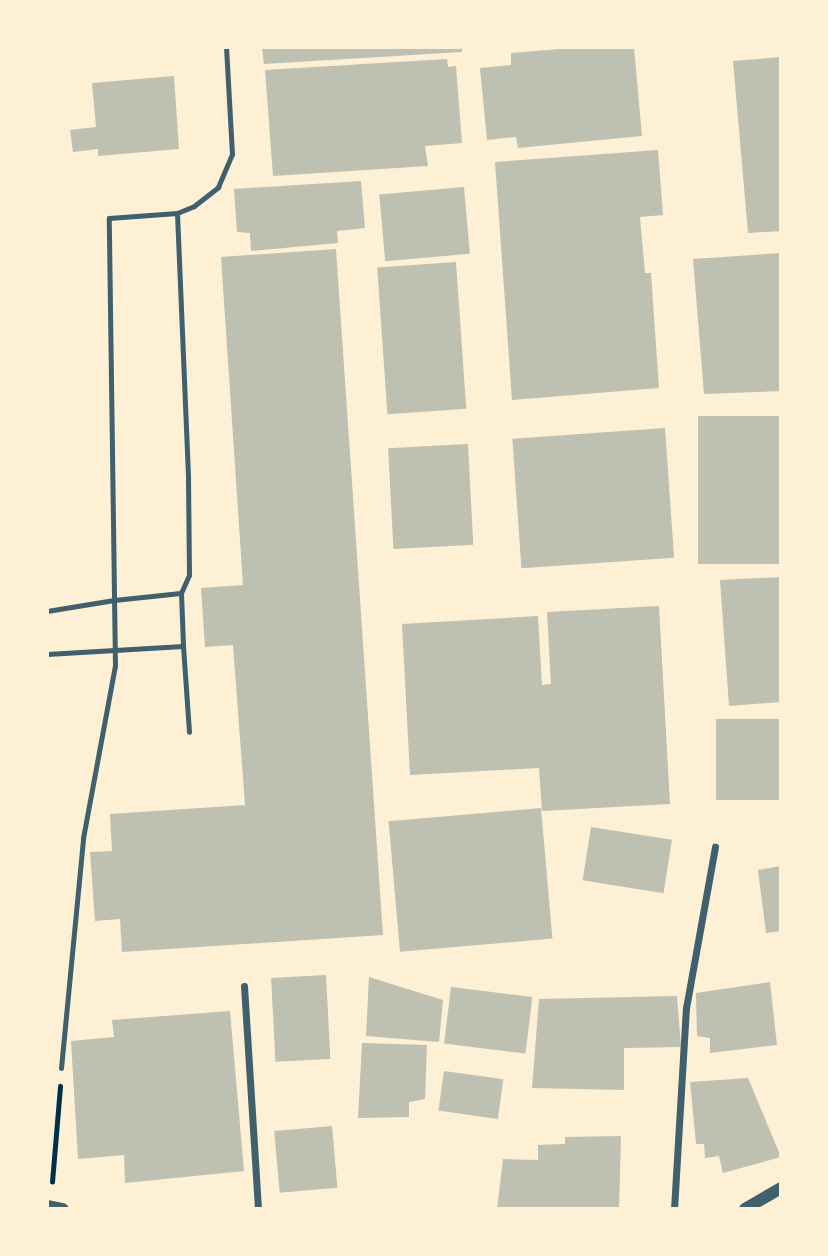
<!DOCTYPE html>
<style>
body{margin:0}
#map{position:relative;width:828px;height:1256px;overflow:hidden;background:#fdf0d5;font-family:Lora,serif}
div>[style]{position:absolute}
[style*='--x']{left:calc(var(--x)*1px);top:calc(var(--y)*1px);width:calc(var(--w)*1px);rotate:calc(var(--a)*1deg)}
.building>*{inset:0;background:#bec0b2;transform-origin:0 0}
.path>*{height:4.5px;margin:-2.25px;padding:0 2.25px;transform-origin:2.25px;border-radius:2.25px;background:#003049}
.service>*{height:5px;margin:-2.5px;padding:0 2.5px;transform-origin:2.5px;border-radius:2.5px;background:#3f606c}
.minor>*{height:7px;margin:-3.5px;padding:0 3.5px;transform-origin:3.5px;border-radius:3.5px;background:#3f606c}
.tertiary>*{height:12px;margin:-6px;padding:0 6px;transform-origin:6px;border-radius:6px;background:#3f606c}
span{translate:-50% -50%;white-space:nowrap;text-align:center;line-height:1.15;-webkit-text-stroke:6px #fdf0d5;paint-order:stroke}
.frame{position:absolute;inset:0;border:49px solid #fdf0d5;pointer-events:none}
</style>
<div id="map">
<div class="building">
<div style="clip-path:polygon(262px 47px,462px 47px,462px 52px,264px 64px)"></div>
<div style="clip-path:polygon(585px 47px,634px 47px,642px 136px,518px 148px,516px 137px,487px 140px,480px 68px,511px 65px,511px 53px)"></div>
<div style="clip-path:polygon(781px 57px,781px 231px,748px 233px,733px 61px)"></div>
<div style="clip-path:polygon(447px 59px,448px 67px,456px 66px,462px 143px,425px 146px,428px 166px,273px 176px,265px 70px)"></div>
<div style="clip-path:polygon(174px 76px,179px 149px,98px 156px,98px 149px,73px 152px,70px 130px,96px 127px,92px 83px)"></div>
<div style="clip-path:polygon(658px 150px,663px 215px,640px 217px,645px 273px,651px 273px,659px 388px,512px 400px,495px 162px)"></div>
<div style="clip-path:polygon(361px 181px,365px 228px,337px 231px,338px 243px,251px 251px,250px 233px,237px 232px,234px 189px)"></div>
<div style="left:464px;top:187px;width:67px;height:85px;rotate:85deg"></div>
<div style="clip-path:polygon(336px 249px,383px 935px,122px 952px,120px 919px,95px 921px,90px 852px,112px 851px,110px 814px,245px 805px,233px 645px,205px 647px,201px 588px,243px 585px,221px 257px)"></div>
<div style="clip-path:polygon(781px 253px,781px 391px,704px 394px,693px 259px)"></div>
<div style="left:456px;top:262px;width:147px;height:79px;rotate:86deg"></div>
<div style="left:781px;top:416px;width:148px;height:83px;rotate:90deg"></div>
<div style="left:665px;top:428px;width:130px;height:153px;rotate:86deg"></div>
<div style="left:468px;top:444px;width:101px;height:80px;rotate:87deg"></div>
<div style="clip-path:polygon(781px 577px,781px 702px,729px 706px,720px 580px)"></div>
<div style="clip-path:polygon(659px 606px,670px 804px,542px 811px,539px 768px,410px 775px,402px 624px,538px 616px,542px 685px,551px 684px,547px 612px)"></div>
<div style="left:781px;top:719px;width:81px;height:65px;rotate:90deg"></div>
<div style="left:541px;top:808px;width:131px;height:153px;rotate:85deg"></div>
<div style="left:591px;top:827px;width:82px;height:54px;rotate:9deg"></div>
<div style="clip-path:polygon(781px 866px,781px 931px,766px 933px,758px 870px)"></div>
<div style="left:326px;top:975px;width:84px;height:55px;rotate:87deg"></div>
<div style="clip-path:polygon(369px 977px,443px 1000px,439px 1042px,366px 1036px)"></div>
<div style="clip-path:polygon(770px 982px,777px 1045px,710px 1053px,710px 1038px,697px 1036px,696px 993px)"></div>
<div style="left:451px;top:987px;width:82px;height:57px;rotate:7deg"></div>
<div style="clip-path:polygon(677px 996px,681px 1047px,624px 1048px,624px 1090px,532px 1088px,539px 999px)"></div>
<div style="clip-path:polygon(230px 1011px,244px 1171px,125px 1183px,124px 1155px,78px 1159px,71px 1041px,114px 1037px,112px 1020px)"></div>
<div style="clip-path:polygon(362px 1043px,427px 1045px,425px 1099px,409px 1102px,409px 1117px,358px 1118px)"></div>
<div style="left:444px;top:1071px;width:60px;height:40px;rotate:8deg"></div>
<div style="clip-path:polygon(748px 1078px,781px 1157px,723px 1173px,719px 1156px,705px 1158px,704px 1144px,696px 1144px,690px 1082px)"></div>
<div style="left:332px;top:1126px;width:62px;height:58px;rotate:85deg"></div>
<div style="clip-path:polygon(621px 1136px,619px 1209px,497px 1209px,503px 1159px,538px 1160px,538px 1145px,565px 1144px,565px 1137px)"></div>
</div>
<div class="path">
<div style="--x:52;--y:1182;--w:96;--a:-85.2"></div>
</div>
<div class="service">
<div style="--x:177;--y:213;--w:266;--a:87.6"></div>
<div style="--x:188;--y:479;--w:96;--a:89.4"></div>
<div style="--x:189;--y:575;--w:20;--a:114"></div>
<div style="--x:181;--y:593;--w:53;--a:87.8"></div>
<div style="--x:47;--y:611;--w:68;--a:-9.3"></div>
<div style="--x:114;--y:600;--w:67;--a:-6"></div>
<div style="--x:47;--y:654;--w:136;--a:-3.4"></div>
<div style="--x:183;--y:646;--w:86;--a:86"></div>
<div style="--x:61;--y:1068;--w:231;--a:-84.5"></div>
<div style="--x:83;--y:838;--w:175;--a:-79.5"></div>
<div style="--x:115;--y:666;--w:448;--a:-90.8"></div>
<div style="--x:109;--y:218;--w:68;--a:-4.2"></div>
<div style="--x:177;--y:213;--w:18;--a:-22"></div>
<div style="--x:194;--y:206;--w:31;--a:-38"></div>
<div style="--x:218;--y:187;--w:36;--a:-67"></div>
<div style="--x:232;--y:154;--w:107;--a:-93.2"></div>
</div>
<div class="minor">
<div style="--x:244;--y:986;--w:223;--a:86.4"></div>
<div style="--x:674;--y:1209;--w:201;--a:-86.6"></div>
<div style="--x:686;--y:1008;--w:164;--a:-79.8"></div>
</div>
<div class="tertiary">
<div style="--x:47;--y:1206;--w:16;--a:11"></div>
<div style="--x:745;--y:1209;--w:42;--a:-30.3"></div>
</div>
<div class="frame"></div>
</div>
